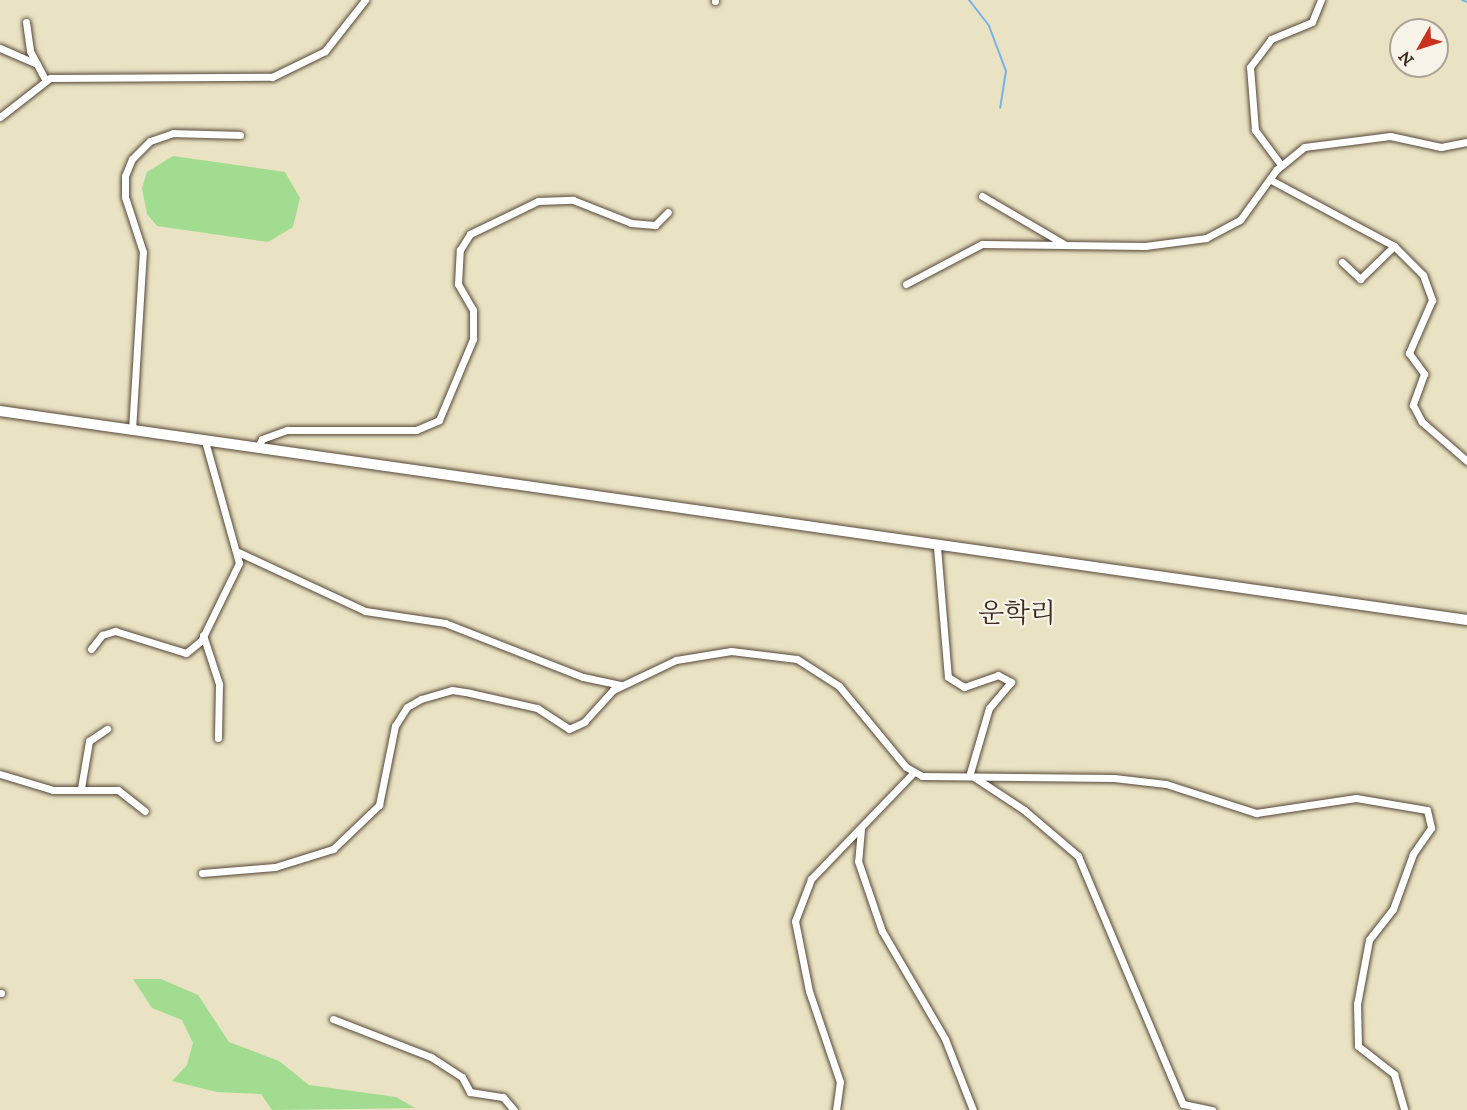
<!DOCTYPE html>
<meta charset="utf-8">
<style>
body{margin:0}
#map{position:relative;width:1467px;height:1110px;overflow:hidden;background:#eae3c3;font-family:"IM FELL DW Pica","Noto Serif KR",serif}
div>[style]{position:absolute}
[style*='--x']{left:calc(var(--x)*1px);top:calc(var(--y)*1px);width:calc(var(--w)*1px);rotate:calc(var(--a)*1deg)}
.green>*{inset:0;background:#a1dc90}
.stream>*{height:2px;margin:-1px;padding:0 1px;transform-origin:1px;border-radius:1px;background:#78b1e8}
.roads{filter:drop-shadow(0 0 2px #554637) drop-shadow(0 0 2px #554637)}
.minor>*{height:7px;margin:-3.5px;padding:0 3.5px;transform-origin:3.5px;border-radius:3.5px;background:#fff}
.primary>*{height:10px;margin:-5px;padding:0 5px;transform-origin:5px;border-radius:5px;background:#fff}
span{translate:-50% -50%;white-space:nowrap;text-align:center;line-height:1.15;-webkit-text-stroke:4.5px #f7f3e8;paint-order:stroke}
.quarter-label{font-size:27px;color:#3b2a1e}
.north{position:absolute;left:1389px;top:18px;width:60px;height:60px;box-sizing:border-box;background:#f7f3e8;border:2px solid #aca397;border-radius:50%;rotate:231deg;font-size:16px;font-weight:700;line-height:24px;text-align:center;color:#3b2a1e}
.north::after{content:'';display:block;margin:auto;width:21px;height:27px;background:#c8321e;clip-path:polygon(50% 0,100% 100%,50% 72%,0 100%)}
</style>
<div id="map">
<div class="green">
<div style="clip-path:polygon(173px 156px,285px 172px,300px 198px,293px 227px,268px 242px,157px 226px,147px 214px,142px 188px,147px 172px)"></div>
<div style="clip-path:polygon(133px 979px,161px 979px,198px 995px,229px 1042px,279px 1061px,309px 1085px,396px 1097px,415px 1108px,272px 1110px,261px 1094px,217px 1092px,172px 1081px,187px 1065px,193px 1043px,182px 1020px,152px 1008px)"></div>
</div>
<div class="stream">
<div style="--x:969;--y:0;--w:33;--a:52"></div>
<div style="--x:989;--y:26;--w:48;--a:69.3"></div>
<div style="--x:1006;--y:71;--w:37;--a:99"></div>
<div style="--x:1462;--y:0;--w:5;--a:22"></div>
</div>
<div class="roads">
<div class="minor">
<div style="--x:715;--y:0;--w:1;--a:90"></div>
<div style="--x:26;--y:22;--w:29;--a:82"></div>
<div style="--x:30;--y:51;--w:32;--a:62"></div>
<div style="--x:0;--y:48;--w:40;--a:23.4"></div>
<div style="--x:0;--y:117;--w:63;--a:-38"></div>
<div style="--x:50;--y:78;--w:222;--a:-0.3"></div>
<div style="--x:272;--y:77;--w:59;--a:-26.1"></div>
<div style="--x:325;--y:51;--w:65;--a:-51.9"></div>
<div style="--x:1281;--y:165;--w:44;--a:-126.6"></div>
<div style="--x:1255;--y:130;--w:63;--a:-94.5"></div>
<div style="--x:1250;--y:67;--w:35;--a:-53"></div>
<div style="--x:1271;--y:39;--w:44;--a:-22.5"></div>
<div style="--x:1312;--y:22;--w:24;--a:-68"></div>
<div style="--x:1271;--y:180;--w:140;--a:28.2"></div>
<div style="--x:1394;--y:246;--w:41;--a:45"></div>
<div style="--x:1423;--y:275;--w:27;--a:70"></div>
<div style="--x:1432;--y:300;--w:58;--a:113.5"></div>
<div style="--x:1409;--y:353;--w:26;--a:54"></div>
<div style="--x:1424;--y:374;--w:33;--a:110"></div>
<div style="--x:1413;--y:405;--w:19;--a:62"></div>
<div style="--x:1422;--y:422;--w:60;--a:40.9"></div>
<div style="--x:982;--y:196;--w:95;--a:30.3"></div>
<div style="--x:1342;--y:262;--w:25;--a:43"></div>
<div style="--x:1360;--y:279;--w:47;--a:-44.1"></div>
<div style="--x:906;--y:284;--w:86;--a:-27.8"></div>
<div style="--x:982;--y:244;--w:163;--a:0.7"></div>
<div style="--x:1145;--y:246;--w:62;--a:-7.5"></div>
<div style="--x:1206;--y:238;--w:38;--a:-28"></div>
<div style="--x:1240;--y:220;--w:62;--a:-54.2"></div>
<div style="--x:1276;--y:170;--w:36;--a:-39"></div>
<div style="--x:1304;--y:147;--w:87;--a:-7.3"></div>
<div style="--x:1390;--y:136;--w:52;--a:12.2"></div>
<div style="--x:1441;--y:147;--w:26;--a:-11"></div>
<div style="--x:132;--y:430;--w:178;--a:-86.5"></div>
<div style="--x:143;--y:252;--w:58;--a:-108.1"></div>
<div style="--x:125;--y:197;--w:21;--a:-90"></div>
<div style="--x:125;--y:176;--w:18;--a:-68"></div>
<div style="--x:132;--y:159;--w:25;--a:-45"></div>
<div style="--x:150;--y:141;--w:24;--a:-19"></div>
<div style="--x:173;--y:133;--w:67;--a:1.7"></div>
<div style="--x:257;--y:448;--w:10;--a:-61"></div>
<div style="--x:262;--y:439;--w:27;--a:-20"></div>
<div style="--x:287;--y:430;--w:129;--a:0"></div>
<div style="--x:416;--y:430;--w:25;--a:-23"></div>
<div style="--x:439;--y:420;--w:88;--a:-67.2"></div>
<div style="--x:473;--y:339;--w:29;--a:-90"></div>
<div style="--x:473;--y:310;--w:30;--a:-120"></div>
<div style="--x:458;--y:284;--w:34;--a:-87"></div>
<div style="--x:460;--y:250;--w:19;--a:-58"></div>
<div style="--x:470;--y:234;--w:76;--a:-25.9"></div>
<div style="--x:538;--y:201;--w:35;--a:-2"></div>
<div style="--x:573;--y:200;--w:62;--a:21.6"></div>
<div style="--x:631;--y:223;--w:24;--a:5"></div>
<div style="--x:655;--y:225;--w:18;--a:-45"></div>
<div style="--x:937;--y:547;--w:130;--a:85.2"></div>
<div style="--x:948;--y:677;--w:19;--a:32"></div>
<div style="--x:964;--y:687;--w:36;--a:-19"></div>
<div style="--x:998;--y:675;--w:15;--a:28"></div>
<div style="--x:1011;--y:682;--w:34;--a:130"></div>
<div style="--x:989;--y:708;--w:68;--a:106.3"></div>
<div style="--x:238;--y:552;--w:140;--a:24.9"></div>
<div style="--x:365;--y:611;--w:81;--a:8.5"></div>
<div style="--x:445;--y:623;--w:148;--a:21.4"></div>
<div style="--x:583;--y:677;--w:38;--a:12"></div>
<div style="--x:203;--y:635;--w:52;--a:71.9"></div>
<div style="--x:219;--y:684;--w:54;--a:91.1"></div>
<div style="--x:91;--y:649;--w:18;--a:-52"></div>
<div style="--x:102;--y:635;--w:14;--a:-17"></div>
<div style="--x:115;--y:631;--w:74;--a:17.2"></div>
<div style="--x:186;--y:653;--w:19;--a:-39"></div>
<div style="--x:201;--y:641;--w:87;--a:-64"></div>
<div style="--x:239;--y:563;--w:127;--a:-105.6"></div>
<div style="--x:0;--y:774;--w:55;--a:16.8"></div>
<div style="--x:53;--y:790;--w:65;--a:0"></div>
<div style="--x:118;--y:790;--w:34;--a:38"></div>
<div style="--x:974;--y:777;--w:60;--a:33.4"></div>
<div style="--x:1024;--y:810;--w:71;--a:40.4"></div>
<div style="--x:1078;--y:856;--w:269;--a:67.1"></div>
<div style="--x:1183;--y:1104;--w:30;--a:12"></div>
<div style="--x:81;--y:788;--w:48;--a:-80.3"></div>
<div style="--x:89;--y:741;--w:22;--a:-34"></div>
<div style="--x:861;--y:829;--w:32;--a:95"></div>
<div style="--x:858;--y:861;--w:74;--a:71.1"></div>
<div style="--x:882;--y:931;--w:125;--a:59.7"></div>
<div style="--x:945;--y:1039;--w:76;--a:68.5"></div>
<div style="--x:202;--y:873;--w:73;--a:-4.7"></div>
<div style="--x:275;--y:867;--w:61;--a:-17.2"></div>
<div style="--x:333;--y:849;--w:64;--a:-43.7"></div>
<div style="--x:379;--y:805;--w:81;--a:-78.6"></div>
<div style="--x:395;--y:726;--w:22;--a:-58"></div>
<div style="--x:407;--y:707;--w:16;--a:-30"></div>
<div style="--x:421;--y:699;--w:32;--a:-16"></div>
<div style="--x:452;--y:690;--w:18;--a:9"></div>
<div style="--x:470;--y:693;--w:69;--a:12.6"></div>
<div style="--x:537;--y:708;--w:38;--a:33"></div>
<div style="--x:569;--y:729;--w:17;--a:-25"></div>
<div style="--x:584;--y:722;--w:43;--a:-47.8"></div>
<div style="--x:613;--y:690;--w:70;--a:-25.5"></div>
<div style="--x:676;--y:660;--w:56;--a:-9.3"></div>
<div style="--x:731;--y:651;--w:66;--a:6.9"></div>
<div style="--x:797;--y:659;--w:50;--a:32.7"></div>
<div style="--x:839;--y:686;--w:105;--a:50.4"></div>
<div style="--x:906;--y:767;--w:18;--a:29"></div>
<div style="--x:922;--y:776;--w:192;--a:0.6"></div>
<div style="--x:1114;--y:778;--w:52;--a:6.6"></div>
<div style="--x:1166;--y:784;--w:95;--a:17.9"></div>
<div style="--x:1256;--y:813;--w:101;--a:-8.5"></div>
<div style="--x:1356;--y:798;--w:72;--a:9.6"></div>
<div style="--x:1427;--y:810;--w:18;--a:77"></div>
<div style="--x:1431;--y:828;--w:32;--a:125"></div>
<div style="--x:1413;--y:854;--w:59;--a:110"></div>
<div style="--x:1393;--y:909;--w:39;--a:128"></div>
<div style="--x:1369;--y:940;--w:65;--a:100.6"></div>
<div style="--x:1357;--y:1004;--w:42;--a:88.6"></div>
<div style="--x:1358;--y:1046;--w:46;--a:37.9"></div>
<div style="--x:1394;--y:1074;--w:37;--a:74"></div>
<div style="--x:0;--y:993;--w:1;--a:0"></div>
<div style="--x:333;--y:1019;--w:105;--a:21.2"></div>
<div style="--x:431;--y:1057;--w:37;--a:33"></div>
<div style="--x:462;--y:1077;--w:17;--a:62"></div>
<div style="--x:470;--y:1092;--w:33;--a:9"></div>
<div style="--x:503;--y:1097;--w:17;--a:50"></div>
<div style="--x:836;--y:1110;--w:28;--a:-82"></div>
<div style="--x:840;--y:1082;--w:96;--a:-108.8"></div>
<div style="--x:809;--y:991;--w:71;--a:-101.3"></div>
<div style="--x:795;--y:921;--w:45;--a:-69.1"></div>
<div style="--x:811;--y:879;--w:147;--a:-46.1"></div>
</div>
<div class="primary">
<div style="--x:0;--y:411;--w:1482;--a:8.11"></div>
</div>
</div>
<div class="quarter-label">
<span style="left:1017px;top:615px">운학리</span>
</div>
<div class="north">N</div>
</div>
